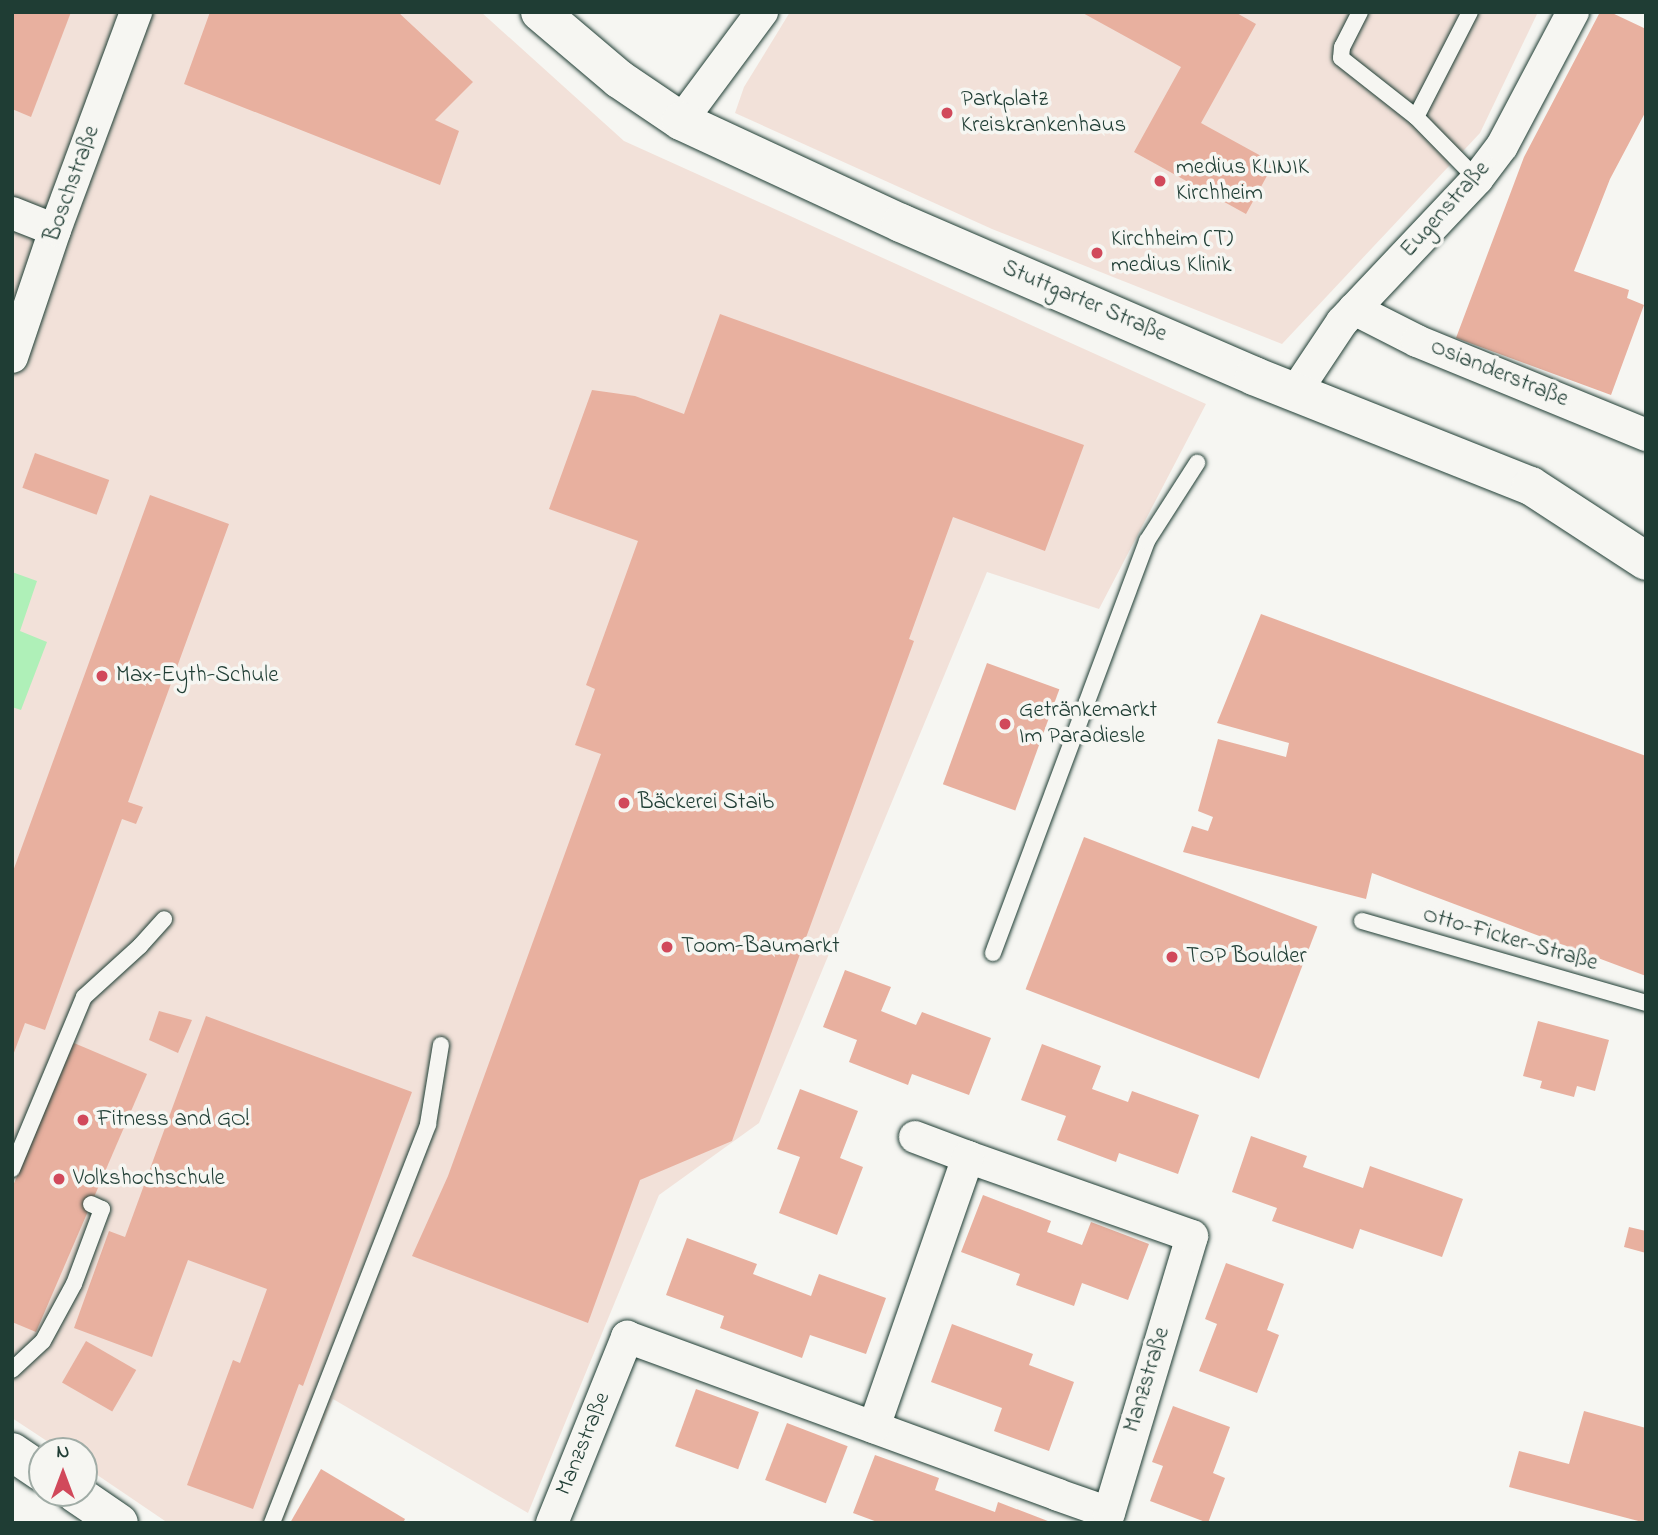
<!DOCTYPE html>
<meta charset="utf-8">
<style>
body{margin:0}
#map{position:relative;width:1658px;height:1535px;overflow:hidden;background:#f6f6f2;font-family:"Indie Flower",sans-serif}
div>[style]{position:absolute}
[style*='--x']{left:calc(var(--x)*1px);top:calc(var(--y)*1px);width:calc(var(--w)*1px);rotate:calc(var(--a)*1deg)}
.built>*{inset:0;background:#f2e1d9}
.green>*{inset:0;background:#aff0b8}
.building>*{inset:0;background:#e8b09f;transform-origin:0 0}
.roads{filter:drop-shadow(0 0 2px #1f3d34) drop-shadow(0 0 2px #1f3d34)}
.service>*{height:16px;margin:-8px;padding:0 8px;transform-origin:8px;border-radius:8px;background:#f6f6f2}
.minor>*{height:32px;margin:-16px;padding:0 16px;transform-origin:16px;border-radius:16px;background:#f6f6f2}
.tertiary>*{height:38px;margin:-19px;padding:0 19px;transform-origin:19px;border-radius:19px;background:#f6f6f2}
.secondary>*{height:38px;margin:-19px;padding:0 19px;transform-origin:19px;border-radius:19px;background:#f6f6f2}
.dots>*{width:19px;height:19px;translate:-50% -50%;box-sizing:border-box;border:4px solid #f6f6f2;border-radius:50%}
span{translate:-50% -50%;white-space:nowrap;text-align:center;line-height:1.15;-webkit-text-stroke:7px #f6f6f2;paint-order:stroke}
.poi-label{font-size:23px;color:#1f3d34}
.left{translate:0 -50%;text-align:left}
.street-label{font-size:23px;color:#1f3d34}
.frame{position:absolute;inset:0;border:14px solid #1f3d34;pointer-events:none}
.north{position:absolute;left:28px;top:1437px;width:70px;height:70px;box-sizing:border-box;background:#f6f6f2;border:2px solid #a0aca6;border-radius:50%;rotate:0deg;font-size:19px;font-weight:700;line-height:28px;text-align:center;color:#1f3d34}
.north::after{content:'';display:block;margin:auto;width:24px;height:32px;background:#d1495b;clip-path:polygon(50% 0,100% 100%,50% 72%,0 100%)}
</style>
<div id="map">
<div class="built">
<div style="clip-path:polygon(12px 12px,481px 12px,624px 141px,1206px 404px,1099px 609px,987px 572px,759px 1123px,659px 1195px,528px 1513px,333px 1399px,283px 1523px,168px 1523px,84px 1466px,84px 1451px,62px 1451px,12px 1418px)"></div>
<div style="clip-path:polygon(790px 12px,1538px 12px,1480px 133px,1282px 344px,992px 229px,735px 113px,744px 87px)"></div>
</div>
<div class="green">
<div style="clip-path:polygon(12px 572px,37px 581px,20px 631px,47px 642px,21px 710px,12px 707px)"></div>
</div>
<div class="building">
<div style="clip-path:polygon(12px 12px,71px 12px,31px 117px,12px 109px)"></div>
<div style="clip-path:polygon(210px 12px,398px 12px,473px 82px,435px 120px,459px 131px,440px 185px,184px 84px)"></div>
<div style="clip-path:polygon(1081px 12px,1235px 12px,1256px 24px,1201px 123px,1274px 163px,1246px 214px,1134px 152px,1181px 67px)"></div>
<div style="clip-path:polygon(1600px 12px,1610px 12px,1646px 29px,1646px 111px,1610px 179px,1574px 271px,1629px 290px,1627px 298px,1644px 305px,1611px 395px,1456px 338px,1524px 157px)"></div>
<div style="clip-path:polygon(720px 314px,1084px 445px,1045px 551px,953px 517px,909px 639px,914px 641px,732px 1141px,640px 1180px,588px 1323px,412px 1256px,448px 1176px,601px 754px,575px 745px,595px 689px,586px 685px,638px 541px,549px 509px,592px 390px,635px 396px,684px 414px)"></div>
<div style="left:35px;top:453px;width:79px;height:37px;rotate:20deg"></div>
<div style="clip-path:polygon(150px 495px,229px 524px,128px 802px,143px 807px,136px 824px,122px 819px,45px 1030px,25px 1023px,12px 1058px,12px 874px)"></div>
<div style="clip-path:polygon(1261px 614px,1646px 756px,1646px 976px,1372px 873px,1366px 899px,1183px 852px,1192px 826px,1208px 831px,1213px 817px,1198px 811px,1218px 739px,1286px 757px,1289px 743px,1217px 723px)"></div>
<div style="left:987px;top:663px;width:77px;height:129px;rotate:20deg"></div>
<div style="left:1084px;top:837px;width:250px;height:163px;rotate:21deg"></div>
<div style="clip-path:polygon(845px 970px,891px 987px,881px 1011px,916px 1025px,922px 1012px,991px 1038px,969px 1095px,912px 1074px,908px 1085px,849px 1062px,857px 1040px,823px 1027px)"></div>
<div style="clip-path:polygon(159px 1011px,192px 1020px,178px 1053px,149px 1040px)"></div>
<div style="clip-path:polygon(206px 1016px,412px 1092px,303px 1386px,299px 1384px,253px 1509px,187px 1485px,233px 1360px,240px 1363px,267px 1289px,188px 1260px,152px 1357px,74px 1328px,109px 1231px,125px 1237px)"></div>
<div style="clip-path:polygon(1538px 1021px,1609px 1040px,1595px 1091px,1577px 1086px,1574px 1097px,1540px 1088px,1542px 1081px,1523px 1076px)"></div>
<div style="clip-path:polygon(74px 1043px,147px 1074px,36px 1332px,12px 1322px,12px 1188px)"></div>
<div style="clip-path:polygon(1042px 1044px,1101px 1066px,1092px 1089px,1128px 1102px,1132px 1091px,1199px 1115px,1178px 1174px,1119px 1153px,1116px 1162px,1057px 1140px,1066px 1116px,1021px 1100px)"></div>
<div style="clip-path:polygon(800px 1089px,858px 1111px,840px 1158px,863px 1167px,837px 1235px,779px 1213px,800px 1157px,777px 1149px)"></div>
<div style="clip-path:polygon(1251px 1136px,1307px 1156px,1303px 1167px,1363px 1188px,1370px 1166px,1463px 1199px,1442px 1257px,1360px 1229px,1353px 1249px,1272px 1221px,1277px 1208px,1232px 1192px)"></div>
<div style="clip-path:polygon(983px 1195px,1051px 1221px,1047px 1232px,1082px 1245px,1091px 1222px,1149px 1244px,1128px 1300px,1082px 1283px,1074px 1306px,1016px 1285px,1020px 1274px,961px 1252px)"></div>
<div style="clip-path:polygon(1629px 1227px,1646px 1231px,1646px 1253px,1624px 1247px)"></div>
<div style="clip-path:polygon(687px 1238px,757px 1264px,753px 1274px,811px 1296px,819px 1274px,886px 1298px,866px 1354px,810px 1335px,802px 1358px,720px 1328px,724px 1316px,666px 1295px)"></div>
<div style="clip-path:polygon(1226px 1263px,1284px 1284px,1267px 1330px,1279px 1335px,1257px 1393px,1199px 1371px,1217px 1324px,1205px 1319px)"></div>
<div style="clip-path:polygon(952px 1324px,1033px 1354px,1029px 1365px,1074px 1382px,1049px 1451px,994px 1431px,1002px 1408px,931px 1382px)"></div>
<div style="left:86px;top:1341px;width:58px;height:48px;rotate:30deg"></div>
<div style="left:696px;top:1389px;width:67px;height:61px;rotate:20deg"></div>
<div style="clip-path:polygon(1173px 1406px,1230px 1427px,1213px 1473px,1225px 1478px,1208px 1523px,1150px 1501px,1163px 1466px,1152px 1462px)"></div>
<div style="clip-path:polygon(1584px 1411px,1646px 1428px,1646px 1523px,1509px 1487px,1519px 1451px,1569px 1464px)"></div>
<div style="left:787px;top:1423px;width:65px;height:61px;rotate:21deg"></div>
<div style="clip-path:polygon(875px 1455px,939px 1478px,935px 1490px,995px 1512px,998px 1502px,1053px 1523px,880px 1523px,853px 1513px)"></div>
<div style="clip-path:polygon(321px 1469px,405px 1519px,403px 1523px,290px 1523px)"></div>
</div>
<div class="roads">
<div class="service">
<div style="--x:1360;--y:12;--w:39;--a:117"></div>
<div style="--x:1342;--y:47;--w:11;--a:95"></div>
<div style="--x:1341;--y:58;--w:95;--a:38.2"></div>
<div style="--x:1416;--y:117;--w:87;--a:45.5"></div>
<div style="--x:1416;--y:117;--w:118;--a:-62.8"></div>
<div style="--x:1362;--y:921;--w:296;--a:16.1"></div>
<div style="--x:993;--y:953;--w:440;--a:-69.5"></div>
<div style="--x:1147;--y:541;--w:93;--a:-57.3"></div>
<div style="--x:12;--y:1169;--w:186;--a:-67.3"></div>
<div style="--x:84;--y:997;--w:76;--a:-42.3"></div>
<div style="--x:140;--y:946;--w:36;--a:-48"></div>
<div style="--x:12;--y:1370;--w:42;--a:-43.1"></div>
<div style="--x:43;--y:1341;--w:65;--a:-61.5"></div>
<div style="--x:74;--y:1284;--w:80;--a:-69.5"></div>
<div style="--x:102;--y:1209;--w:12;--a:-156"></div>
<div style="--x:272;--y:1523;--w:428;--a:-68.6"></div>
<div style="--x:428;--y:1124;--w:80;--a:-80.7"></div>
</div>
<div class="minor">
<div style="--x:681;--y:121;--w:136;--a:-53.4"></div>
<div style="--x:12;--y:213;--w:46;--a:21.6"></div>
<div style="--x:1354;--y:309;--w:71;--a:26.9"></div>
<div style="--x:1417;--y:341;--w:248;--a:22.3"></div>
<div style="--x:12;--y:357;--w:134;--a:-71.3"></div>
<div style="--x:55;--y:230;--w:233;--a:-69.6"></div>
<div style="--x:1296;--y:391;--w:83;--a:-56.3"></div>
<div style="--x:1342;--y:322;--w:197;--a:-46.6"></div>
<div style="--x:1477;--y:179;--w:41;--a:-52.9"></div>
<div style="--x:1502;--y:146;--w:152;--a:-62.1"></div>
<div style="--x:915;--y:1137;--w:57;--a:20.7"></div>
<div style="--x:552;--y:1523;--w:201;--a:-68"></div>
<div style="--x:627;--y:1337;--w:459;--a:20.1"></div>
<div style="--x:1058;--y:1495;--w:54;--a:19.4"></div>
<div style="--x:1109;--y:1513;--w:289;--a:-73.3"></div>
<div style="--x:1192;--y:1236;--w:238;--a:-160.6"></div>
<div style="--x:968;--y:1157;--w:286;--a:109.2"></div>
</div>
<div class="tertiary">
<div style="--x:12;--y:1452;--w:36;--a:34"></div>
<div style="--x:75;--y:1493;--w:53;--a:34.3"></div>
</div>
<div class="secondary">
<div style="--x:540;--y:12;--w:104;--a:40.3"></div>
<div style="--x:619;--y:79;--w:75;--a:34.1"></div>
<div style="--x:681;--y:121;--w:242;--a:24.9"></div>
<div style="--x:901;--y:223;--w:385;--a:23.4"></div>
<div style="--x:1254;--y:376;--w:298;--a:21.7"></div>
<div style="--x:1531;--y:486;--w:137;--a:33.1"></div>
</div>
</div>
<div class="dots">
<div style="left:947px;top:113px;background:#d1495b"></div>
<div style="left:1160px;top:181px;background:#d1495b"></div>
<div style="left:1097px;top:253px;background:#d1495b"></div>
<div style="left:102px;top:676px;background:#d1495b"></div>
<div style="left:1005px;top:724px;background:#d1495b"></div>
<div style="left:624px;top:803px;background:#d1495b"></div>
<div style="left:667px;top:947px;background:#d1495b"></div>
<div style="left:1172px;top:957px;background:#d1495b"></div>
<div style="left:83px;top:1120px;background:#d1495b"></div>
<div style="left:59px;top:1179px;background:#d1495b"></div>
</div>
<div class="poi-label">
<span class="left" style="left:961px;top:113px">Parkplatz<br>Kreiskrankenhaus</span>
<span class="left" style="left:1176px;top:181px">medius KLINIK<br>Kirchheim</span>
<span class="left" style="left:1111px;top:253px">Kirchheim (T)<br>medius Klinik</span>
<span class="left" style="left:116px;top:676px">Max-Eyth-Schule</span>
<span class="left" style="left:1019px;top:724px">Getränkemarkt<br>Im Paradiesle</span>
<span class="left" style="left:638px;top:803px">Bäckerei Staib</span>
<span class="left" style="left:681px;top:947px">Toom-Baumarkt</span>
<span class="left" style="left:1186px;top:957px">TOP Boulder</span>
<span class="left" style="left:97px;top:1120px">Fitness and GO!</span>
<span class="left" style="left:73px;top:1179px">Volkshochschule</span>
</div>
<div class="street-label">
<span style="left:73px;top:184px;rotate:-70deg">Boschstraße</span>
<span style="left:1446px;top:210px;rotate:-48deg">Eugenstraße</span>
<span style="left:1084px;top:302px;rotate:23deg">Stuttgarter Straße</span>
<span style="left:1499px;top:374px;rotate:22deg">Osianderstraße</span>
<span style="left:1510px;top:940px;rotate:16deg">Otto-Ficker-Straße</span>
<span style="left:1148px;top:1380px;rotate:-73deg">Manzstraße</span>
<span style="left:584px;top:1444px;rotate:-68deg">Manzstraße</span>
</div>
<div class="frame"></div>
<div class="north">N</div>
</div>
